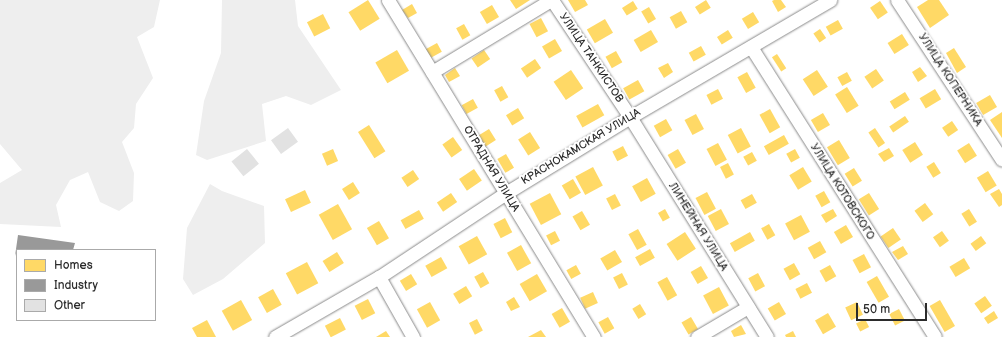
<!DOCTYPE html>
<meta charset="utf-8">
<style>
body{margin:0}
#map{position:relative;width:1002px;height:337px;overflow:hidden;background:#fff;font-family:"Balsamiq Sans",sans-serif}
div>[style]{position:absolute}
[style*='--x']{left:calc(var(--x)*1px);top:calc(var(--y)*1px);width:calc(var(--w)*1px);rotate:calc(var(--a)*1deg)}
.green>*{inset:0;background:#eee}
.homes>*{inset:0;background:#ffd966;transform-origin:0 0}
.industry>*{inset:0;background:#999}
.building>*{inset:0;background:#e2e2e2;transform-origin:0 0}
.roads{filter:drop-shadow(0 0 1px #8a8a8a) drop-shadow(0 0 1px #8a8a8a)}
.minor>*{height:13px;margin:-6.5px;padding:0 6.5px;transform-origin:6.5px;border-radius:6.5px;background:#fff}
span{translate:-50% -50%;white-space:nowrap;text-align:center;line-height:1.15;-webkit-text-stroke:4px #fff;paint-order:stroke}
.street-label{font-size:11px;color:#2b2b2b}
.legend{position:absolute;left:16px;top:249px;width:140px;height:72px;box-sizing:border-box;background:#fff;border:1px solid #aaa;margin:0;padding:5px 7px;list-style:none;font-size:12px;color:#2b2b2b}
.legend li{display:flex;align-items:center;gap:8px;height:20px}
.legend b{width:20px;border:1px solid #aaa}
.scale{position:absolute;left:856px;top:303px;width:71px;height:18px;box-sizing:border-box;border:2px solid #2b2b2b;border-top:0;padding-left:5px;font-size:12px;line-height:14px;white-space:nowrap;color:#2b2b2b;-webkit-text-stroke:3px #fff;paint-order:stroke}
</style>
<div id="map">
<div class="green">
<div style="clip-path:polygon(0 0,160px 0,154px 27px,137px 37px,153px 78px,136px 104px,134px 128px,122px 142px,134px 173px,133px 201px,119px 211px,100px 202px,88px 172px,70px 180px,56px 205px,61px 227px,0 224px,0 183px,22px 170px,0 144px)"></div>
<div style="clip-path:polygon(222px 0,295px 0,298px 26px,341px 90px,311px 105px,286px 96px,262px 104px,266px 141px,207px 160px,196px 155px,204px 101px,221px 53px)"></div>
<div style="clip-path:polygon(210px 184px,222px 191px,264px 206px,265px 243px,223px 279px,193px 295px,183px 279px,187px 228px)"></div>
</div>
<div class="homes">
<div style="left:368px;top:0;width:22px;height:23px;rotate:58deg"></div>
<div style="clip-path:polygon(510px 0,530px 0,516px 9px)"></div>
<div style="clip-path:polygon(568px 0,585px 0,588px 5px,575px 12px)"></div>
<div style="left:706px;top:0;width:9px;height:13px;rotate:58deg"></div>
<div style="clip-path:polygon(774px 0,781px 0,786px 7px,778px 12px,772px 1px)"></div>
<div style="clip-path:polygon(928px 0,939px 0,949px 15px,930px 28px,917px 7px)"></div>
<div style="left:633px;top:1px;width:9px;height:13px;rotate:58deg"></div>
<div style="left:880px;top:1px;width:14px;height:12px;rotate:56deg"></div>
<div style="clip-path:polygon(412px 4px,417px 13px,408px 18px,402px 10px)"></div>
<div style="left:492px;top:5px;width:14px;height:14px;rotate:60deg"></div>
<div style="left:649px;top:7px;width:14px;height:9px;rotate:60deg"></div>
<div style="left:681px;top:11px;width:13px;height:13px;rotate:61deg"></div>
<div style="left:753px;top:12px;width:12px;height:13px;rotate:59deg"></div>
<div style="left:323px;top:14px;width:16px;height:18px;rotate:63deg"></div>
<div style="left:541px;top:18px;width:15px;height:13px;rotate:62deg"></div>
<div style="left:605px;top:19px;width:16px;height:21px;rotate:60deg"></div>
<div style="left:838px;top:20px;width:10px;height:14px;rotate:61deg"></div>
<div style="left:464px;top:24px;width:13px;height:9px;rotate:61deg"></div>
<div style="left:820px;top:29px;width:11px;height:8px;rotate:56deg"></div>
<div style="left:651px;top:30px;width:14px;height:20px;rotate:60deg"></div>
<div style="left:728px;top:30px;width:9px;height:13px;rotate:58deg"></div>
<div style="left:902px;top:34px;width:13px;height:17px;rotate:58deg"></div>
<div style="left:555px;top:39px;width:14px;height:15px;rotate:60deg"></div>
<div style="left:437px;top:43px;width:10px;height:13px;rotate:61deg"></div>
<div style="left:701px;top:46px;width:10px;height:14px;rotate:61deg"></div>
<div style="clip-path:polygon(954px 48px,966px 67px,957px 73px,946px 53px)"></div>
<div style="left:397px;top:50px;width:24px;height:25px;rotate:60deg"></div>
<div style="left:484px;top:50px;width:11px;height:15px;rotate:56deg"></div>
<div style="left:616px;top:51px;width:13px;height:12px;rotate:61deg"></div>
<div style="left:777px;top:54px;width:17px;height:6px;rotate:57deg"></div>
<div style="left:535px;top:59px;width:11px;height:17px;rotate:56deg"></div>
<div style="clip-path:polygon(668px 63px,673px 72px,664px 78px,658px 68px)"></div>
<div style="clip-path:polygon(920px 67px,927px 76px,918px 82px,912px 72px)"></div>
<div style="clip-path:polygon(455px 68px,460px 76px,449px 82px,445px 75px)"></div>
<div style="left:876px;top:69px;width:14px;height:14px;rotate:56deg"></div>
<div style="left:571px;top:70px;width:22px;height:21px;rotate:56deg"></div>
<div style="left:817px;top:70px;width:20px;height:17px;rotate:57deg"></div>
<div style="left:747px;top:72px;width:18px;height:11px;rotate:61deg"></div>
<div style="left:847px;top:72px;width:10px;height:11px;rotate:61deg"></div>
<div style="left:638px;top:80px;width:13px;height:17px;rotate:61deg"></div>
<div style="left:502px;top:86px;width:13px;height:9px;rotate:61deg"></div>
<div style="left:847px;top:87px;width:22px;height:14px;rotate:58deg"></div>
<div style="left:718px;top:89px;width:11px;height:13px;rotate:63deg"></div>
<div style="left:935px;top:89px;width:12px;height:18px;rotate:59deg"></div>
<div style="left:905px;top:92px;width:9px;height:18px;rotate:58deg"></div>
<div style="left:990px;top:95px;width:14px;height:16px;rotate:60deg"></div>
<div style="left:473px;top:99px;width:10px;height:13px;rotate:61deg"></div>
<div style="left:598px;top:104px;width:13px;height:25px;rotate:61deg"></div>
<div style="left:518px;top:108px;width:12px;height:14px;rotate:59deg"></div>
<div style="left:770px;top:109px;width:21px;height:12px;rotate:61deg"></div>
<div style="clip-path:polygon(1002px 112px,1002px 138px,990px 120px)"></div>
<div style="left:823px;top:113px;width:14px;height:14px;rotate:60deg"></div>
<div style="left:696px;top:114px;width:17px;height:13px;rotate:62deg"></div>
<div style="left:905px;top:116px;width:7px;height:19px;rotate:56deg"></div>
<div style="left:666px;top:119px;width:13px;height:14px;rotate:61deg"></div>
<div style="left:952px;top:121px;width:11px;height:12px;rotate:56deg"></div>
<div style="left:369px;top:125px;width:31px;height:13px;rotate:58deg"></div>
<div style="left:741px;top:128px;width:21px;height:15px;rotate:62deg"></div>
<div style="left:875px;top:128px;width:18px;height:8px;rotate:56deg"></div>
<div style="left:489px;top:129px;width:13px;height:12px;rotate:58deg"></div>
<div style="left:530px;top:132px;width:19px;height:14px;rotate:58deg"></div>
<div style="left:784px;top:135px;width:10px;height:23px;rotate:61deg"></div>
<div style="left:453px;top:137px;width:16px;height:13px;rotate:55deg"></div>
<div style="left:839px;top:140px;width:21px;height:14px;rotate:59deg"></div>
<div style="left:915px;top:142px;width:15px;height:15px;rotate:58deg"></div>
<div style="left:718px;top:143px;width:19px;height:13px;rotate:62deg"></div>
<div style="left:969px;top:143px;width:15px;height:14px;rotate:58deg"></div>
<div style="left:623px;top:146px;width:11px;height:12px;rotate:63deg"></div>
<div style="clip-path:polygon(889px 148px,894px 156px,884px 162px,878px 154px)"></div>
<div style="left:333px;top:149px;width:13px;height:12px;rotate:67deg"></div>
<div style="left:678px;top:149px;width:16px;height:12px;rotate:60deg"></div>
<div style="left:795px;top:149px;width:10px;height:10px;rotate:61deg"></div>
<div style="left:752px;top:152px;width:10px;height:10px;rotate:61deg"></div>
<div style="left:506px;top:154px;width:16px;height:10px;rotate:60deg"></div>
<div style="left:934px;top:162px;width:13px;height:9px;rotate:58deg"></div>
<div style="left:728px;top:163px;width:13px;height:9px;rotate:63deg"></div>
<div style="left:593px;top:167px;width:21px;height:20px;rotate:62deg"></div>
<div style="left:803px;top:167px;width:17px;height:16px;rotate:59deg"></div>
<div style="left:854px;top:168px;width:15px;height:11px;rotate:58deg"></div>
<div style="left:474px;top:169px;width:14px;height:18px;rotate:56deg"></div>
<div style="left:413px;top:170px;width:11px;height:14px;rotate:56deg"></div>
<div style="left:988px;top:171px;width:17px;height:13px;rotate:59deg"></div>
<div style="left:647px;top:178px;width:18px;height:17px;rotate:61deg"></div>
<div style="left:573px;top:179px;width:16px;height:13px;rotate:60deg"></div>
<div style="left:353px;top:182px;width:13px;height:13px;rotate:58deg"></div>
<div style="clip-path:polygon(999px 189px,1002px 194px,1002px 205px,999px 207px,990px 194px)"></div>
<div style="left:305px;top:190px;width:14px;height:22px;rotate:65deg"></div>
<div style="left:824px;top:191px;width:13px;height:10px;rotate:61deg"></div>
<div style="left:707px;top:192px;width:19px;height:13px;rotate:62deg"></div>
<div style="left:451px;top:193px;width:11px;height:17px;rotate:56deg"></div>
<div style="left:550px;top:193px;width:24px;height:23px;rotate:62deg"></div>
<div style="left:869px;top:193px;width:19px;height:12px;rotate:58deg"></div>
<div style="left:615px;top:194px;width:13px;height:10px;rotate:63deg"></div>
<div style="left:752px;top:194px;width:10px;height:13px;rotate:61deg"></div>
<div style="left:925px;top:203px;width:14px;height:13px;rotate:54deg"></div>
<div style="left:338px;top:204px;width:29px;height:22px;rotate:61deg"></div>
<div style="left:665px;top:209px;width:10px;height:8px;rotate:61deg"></div>
<div style="left:721px;top:209px;width:17px;height:15px;rotate:62deg"></div>
<div style="clip-path:polygon(833px 209px,837px 216px,826px 223px,821px 215px)"></div>
<div style="left:969px;top:209px;width:15px;height:9px;rotate:58deg"></div>
<div style="left:419px;top:210px;width:10px;height:21px;rotate:61deg"></div>
<div style="left:582px;top:211px;width:16px;height:11px;rotate:60deg"></div>
<div style="left:801px;top:215px;width:19px;height:18px;rotate:62deg"></div>
<div style="left:505px;top:218px;width:16px;height:13px;rotate:63deg"></div>
<div style="left:379px;top:221px;width:20px;height:14px;rotate:60deg"></div>
<div style="left:769px;top:224px;width:13px;height:9px;rotate:61deg"></div>
<div style="left:846px;top:225px;width:14px;height:14px;rotate:60deg"></div>
<div style="left:893px;top:228px;width:14px;height:15px;rotate:56deg"></div>
<div style="left:638px;top:229px;width:18px;height:11px;rotate:61deg"></div>
<div style="left:555px;top:231px;width:11px;height:10px;rotate:63deg"></div>
<div style="left:942px;top:231px;width:12px;height:11px;rotate:55deg"></div>
<div style="left:685px;top:232px;width:20px;height:22px;rotate:57deg"></div>
<div style="left:750px;top:232px;width:10px;height:23px;rotate:61deg"></div>
<div style="left:477px;top:236px;width:21px;height:21px;rotate:61deg"></div>
<div style="left:981px;top:236px;width:9px;height:13px;rotate:54deg"></div>
<div style="left:820px;top:241px;width:13px;height:14px;rotate:61deg"></div>
<div style="left:521px;top:245px;width:21px;height:16px;rotate:61deg"></div>
<div style="clip-path:polygon(903px 246px,908px 254px,898px 260px,892px 252px)"></div>
<div style="left:650px;top:249px;width:10px;height:17px;rotate:61deg"></div>
<div style="left:615px;top:250px;width:14px;height:17px;rotate:60deg"></div>
<div style="left:337px;top:252px;width:13px;height:17px;rotate:58deg"></div>
<div style="left:864px;top:254px;width:15px;height:13px;rotate:62deg"></div>
<div style="left:441px;top:257px;width:13px;height:18px;rotate:61deg"></div>
<div style="left:964px;top:258px;width:12px;height:17px;rotate:59deg"></div>
<div style="left:307px;top:262px;width:24px;height:24px;rotate:62deg"></div>
<div style="left:794px;top:263px;width:13px;height:12px;rotate:61deg"></div>
<div style="left:576px;top:265px;width:10px;height:11px;rotate:61deg"></div>
<div style="left:830px;top:265px;width:13px;height:12px;rotate:61deg"></div>
<div style="left:701px;top:266px;width:14px;height:12px;rotate:60deg"></div>
<div style="left:483px;top:272px;width:13px;height:10px;rotate:61deg"></div>
<div style="left:622px;top:273px;width:13px;height:10px;rotate:63deg"></div>
<div style="left:758px;top:273px;width:15px;height:11px;rotate:62deg"></div>
<div style="left:411px;top:274px;width:12px;height:13px;rotate:59deg"></div>
<div style="left:537px;top:274px;width:20px;height:20px;rotate:60deg"></div>
<div style="left:877px;top:276px;width:24px;height:12px;rotate:60deg"></div>
<div style="left:667px;top:277px;width:21px;height:11px;rotate:61deg"></div>
<div style="left:807px;top:283px;width:11px;height:13px;rotate:63deg"></div>
<div style="left:466px;top:286px;width:12px;height:15px;rotate:59deg"></div>
<div style="left:719px;top:287px;width:21px;height:18px;rotate:62deg"></div>
<div style="left:273px;top:289px;width:18px;height:17px;rotate:61deg"></div>
<div style="left:593px;top:292px;width:12px;height:14px;rotate:66deg"></div>
<div style="left:985px;top:296px;width:12px;height:13px;rotate:55deg"></div>
<div style="clip-path:polygon(514px 297px,520px 307px,511px 311px,506px 302px)"></div>
<div style="left:368px;top:299px;width:16px;height:15px;rotate:63deg"></div>
<div style="left:241px;top:300px;width:23px;height:22px;rotate:61deg"></div>
<div style="left:940px;top:300px;width:30px;height:12px;rotate:60deg"></div>
<div style="left:430px;top:302px;width:21px;height:15px;rotate:61deg"></div>
<div style="left:779px;top:302px;width:14px;height:13px;rotate:60deg"></div>
<div style="left:857px;top:302px;width:14px;height:13px;rotate:65deg"></div>
<div style="left:640px;top:304px;width:12px;height:9px;rotate:59deg"></div>
<div style="left:562px;top:308px;width:16px;height:12px;rotate:60deg"></div>
<div style="left:899px;top:309px;width:13px;height:11px;rotate:63deg"></div>
<div style="clip-path:polygon(994px 311px,998px 318px,988px 324px,984px 318px)"></div>
<div style="left:828px;top:313px;width:16px;height:15px;rotate:60deg"></div>
<div style="left:608px;top:317px;width:13px;height:11px;rotate:61deg"></div>
<div style="left:691px;top:317px;width:14px;height:11px;rotate:60deg"></div>
<div style="left:340px;top:318px;width:13px;height:17px;rotate:63deg"></div>
<div style="left:477px;top:319px;width:13px;height:9px;rotate:63deg"></div>
<div style="left:865px;top:319px;width:9px;height:10px;rotate:63deg"></div>
<div style="clip-path:polygon(207px 320px,216px 337px,197px 337px,192px 328px)"></div>
<div style="clip-path:polygon(741px 325px,746px 334px,734px 337px,731px 331px)"></div>
<div style="clip-path:polygon(541px 330px,546px 337px,528px 337px)"></div>
<div style="clip-path:polygon(386px 331px,390px 337px,376px 337px)"></div>
<div style="clip-path:polygon(793px 331px,796px 337px,786px 337px,785px 335px)"></div>
</div>
<div class="industry">
<div style="clip-path:polygon(18px 235px,75px 243px,73px 250px,17px 250px,15px 256px)"></div>
</div>
<div class="building">
<div style="left:288px;top:128px;width:17px;height:21px;rotate:54deg"></div>
<div style="left:247px;top:149px;width:19px;height:20px;rotate:51deg"></div>
</div>
<div class="roads">
<div class="minor">
<div style="--x:388;--y:0;--w:395;--a:58.6"></div>
<div style="--x:552;--y:0;--w:141;--a:56.3"></div>
<div style="--x:630;--y:117;--w:259;--a:58.1"></div>
<div style="--x:897;--y:0;--w:191;--a:56.7"></div>
<div style="--x:751;--y:47;--w:343;--a:57.6"></div>
<div style="--x:432;--y:72;--w:139;--a:-31.2"></div>
<div style="--x:379;--y:277;--w:69;--a:60.5"></div>
<div style="--x:275;--y:337;--w:120;--a:-30"></div>
<div style="--x:379;--y:277;--w:152;--a:-33.5"></div>
<div style="--x:506;--y:193;--w:145;--a:-31.5"></div>
<div style="--x:630;--y:117;--w:232;--a:-30.3"></div>
<div style="--x:697;--y:337;--w:59;--a:-30.5"></div>
</div>
</div>
<div class="street-label">
<span style="left:591px;top:58px;rotate:56deg">УЛИЦА ТАНКИСТОВ</span>
<span style="left:950px;top:80px;rotate:57deg">УЛИЦА КОПЕРНИКА</span>
<span style="left:581px;top:147px;rotate:-31deg">КРАСНОКАМСКАЯ УЛИЦА</span>
<span style="left:491px;top:169px;rotate:59deg">ОТРАДНАЯ УЛИЦА</span>
<span style="left:842px;top:192px;rotate:58deg">УЛИЦА КОТОВСКОГО</span>
<span style="left:698px;top:227px;rotate:58deg">ЛИНЕЙНАЯ УЛИЦА</span>
</div>
<ul class="legend">
<li><b style="height:11px;background:#ffd966"></b>Homes</li>
<li><b style="height:11px;background:#999"></b>Industry</li>
<li><b style="height:11px;background:#e2e2e2"></b>Other</li>
</ul>
<div class="scale">50 m</div>
</div>
